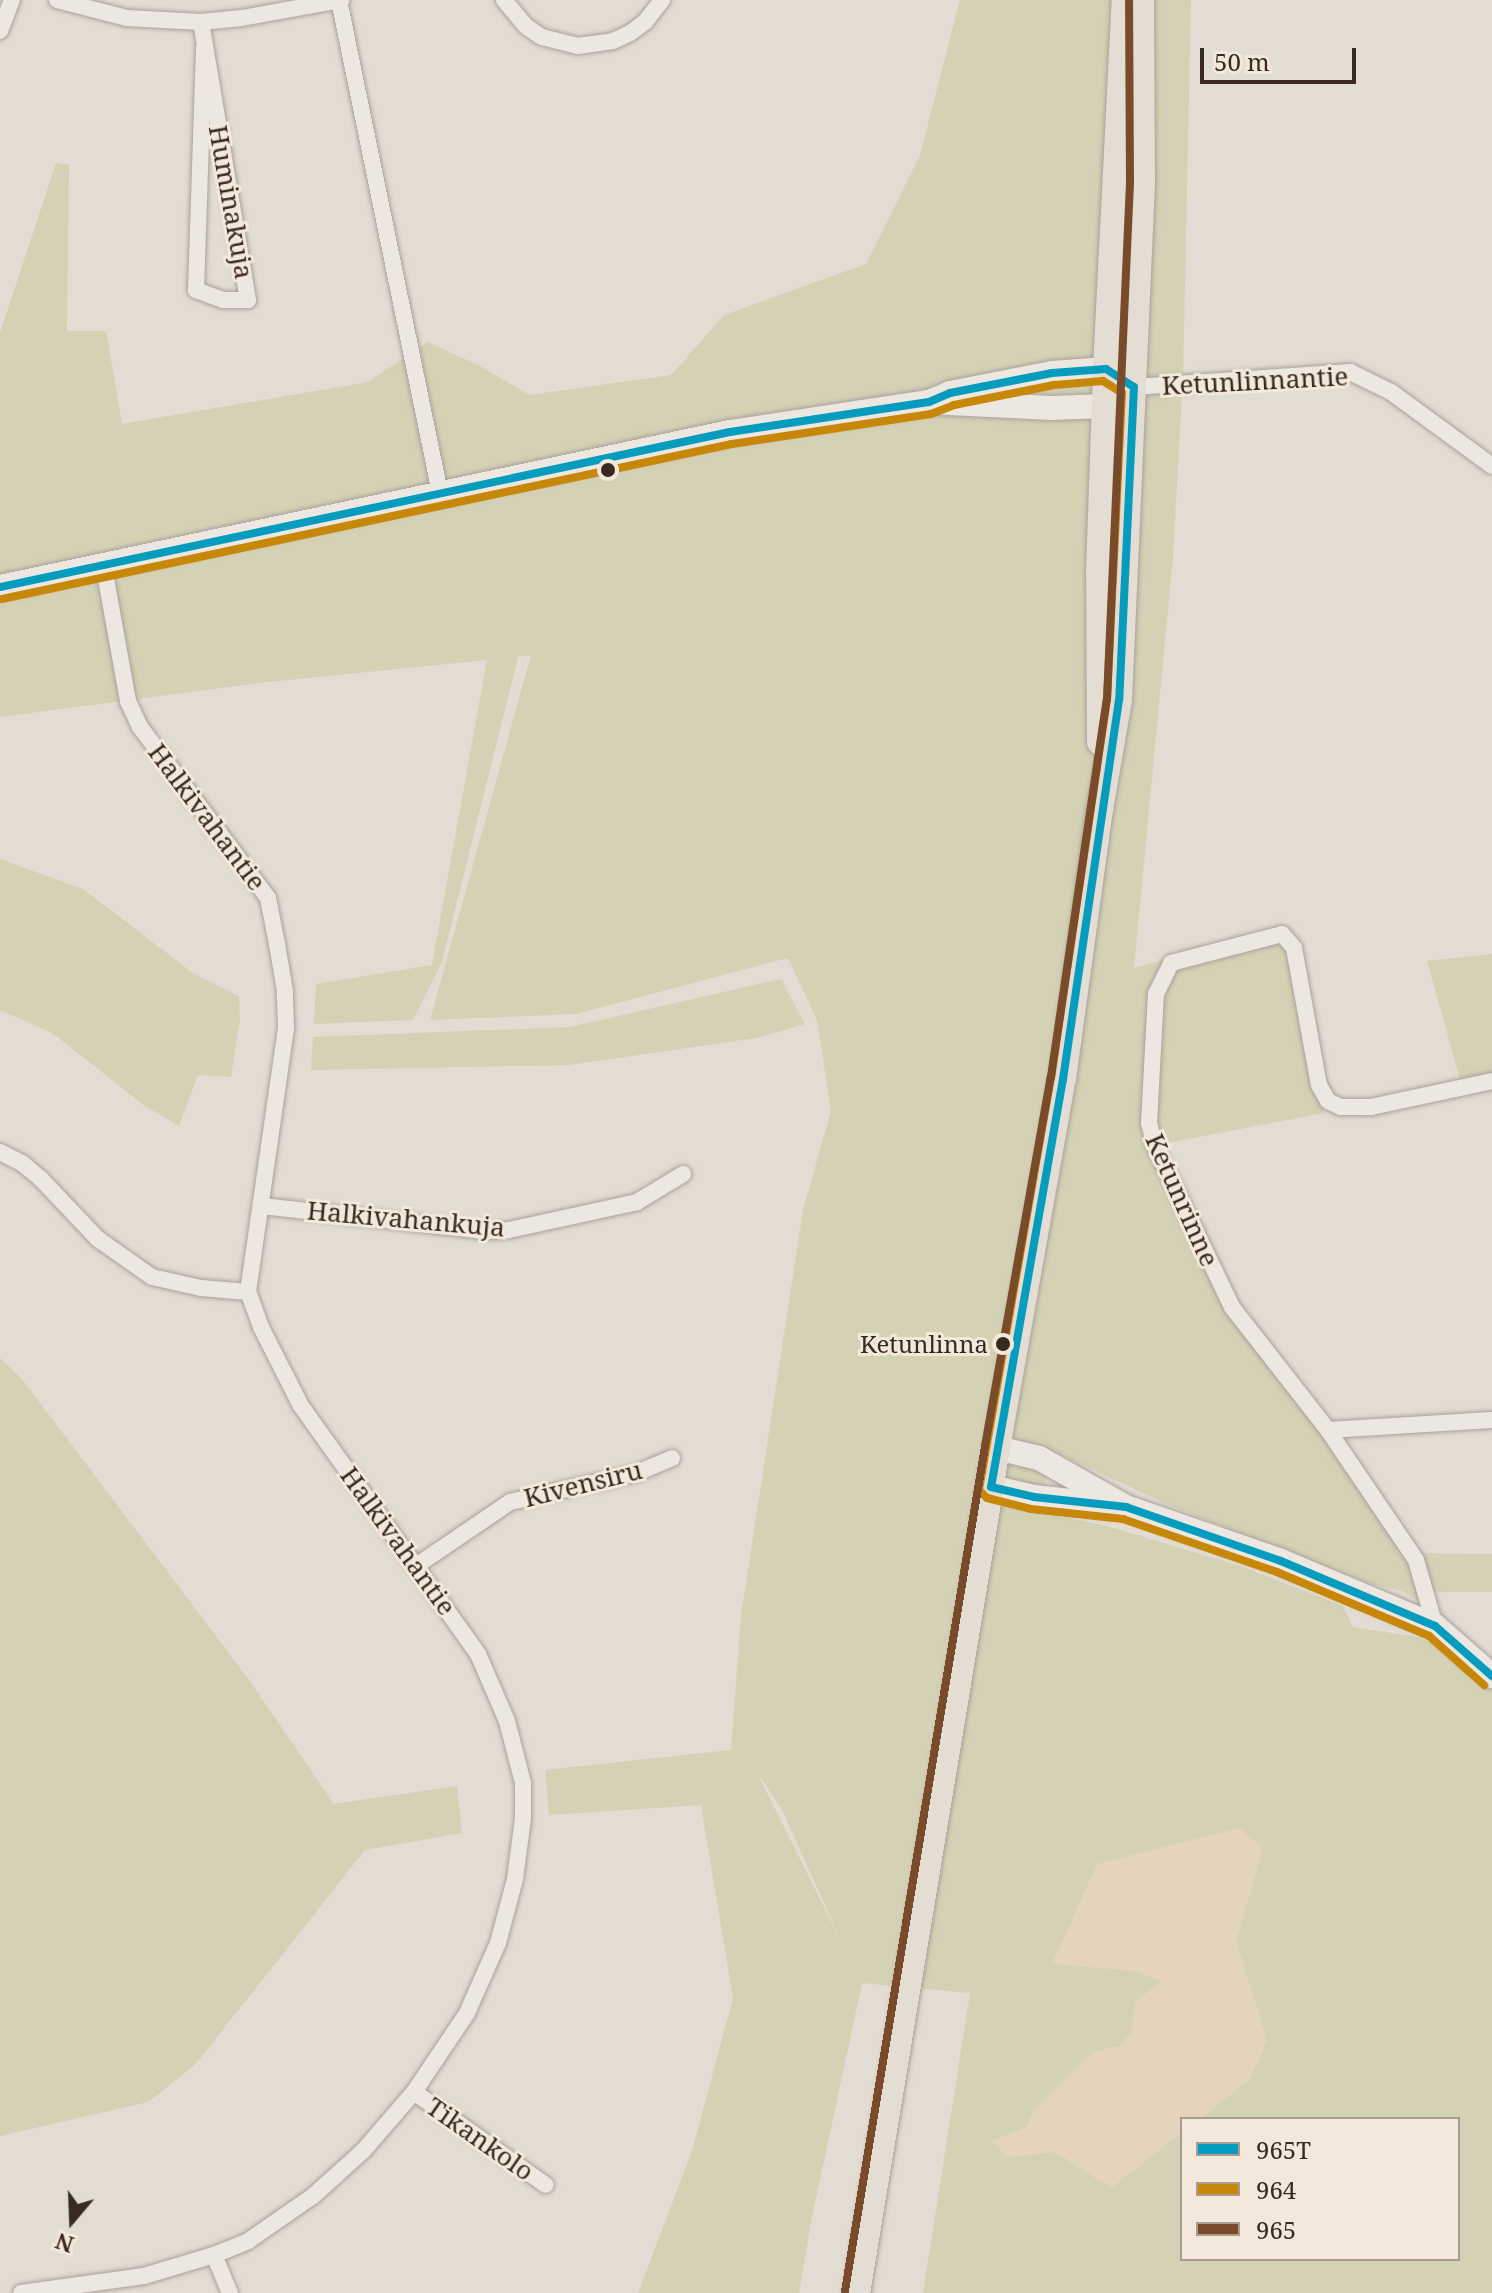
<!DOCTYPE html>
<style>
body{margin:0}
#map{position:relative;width:1492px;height:2293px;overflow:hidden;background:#e3dcd2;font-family:"Noto Serif",serif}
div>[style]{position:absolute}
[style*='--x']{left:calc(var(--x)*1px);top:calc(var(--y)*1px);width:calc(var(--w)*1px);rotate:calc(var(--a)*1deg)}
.green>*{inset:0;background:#d4d1b5}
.sand>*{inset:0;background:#e4d4bc}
.roads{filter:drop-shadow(0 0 2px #a9a29a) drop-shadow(0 0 2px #a9a29a)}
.street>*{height:16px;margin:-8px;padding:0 8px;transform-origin:8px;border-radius:8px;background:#ece8e1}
.secondary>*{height:24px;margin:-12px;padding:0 12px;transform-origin:12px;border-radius:12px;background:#ece8e1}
.primary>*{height:26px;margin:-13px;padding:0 13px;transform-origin:13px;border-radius:13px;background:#e3ddd4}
.bus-1>*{height:8px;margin:-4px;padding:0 4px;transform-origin:4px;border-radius:4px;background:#069cbd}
.bus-2>*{height:8px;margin:-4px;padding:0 4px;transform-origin:4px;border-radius:4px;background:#c78708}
.bus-3>*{height:8px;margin:-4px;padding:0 4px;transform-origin:4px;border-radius:4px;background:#7a4b2a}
.dots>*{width:22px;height:22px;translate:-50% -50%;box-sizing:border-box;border:4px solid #f3e8d9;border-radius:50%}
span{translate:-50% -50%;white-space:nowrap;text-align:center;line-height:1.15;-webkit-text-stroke:6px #f3e8d9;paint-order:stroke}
.bus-label{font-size:24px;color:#382a22}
.right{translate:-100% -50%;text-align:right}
.street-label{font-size:26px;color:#382a22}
.legend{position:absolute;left:1180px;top:2117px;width:280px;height:144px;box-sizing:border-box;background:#f3e8d9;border:2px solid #a89c90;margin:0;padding:10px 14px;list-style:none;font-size:24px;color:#382a22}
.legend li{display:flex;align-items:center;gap:16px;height:40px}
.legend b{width:40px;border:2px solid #a89c90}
.north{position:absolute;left:32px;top:2181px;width:80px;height:80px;-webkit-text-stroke:6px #f3e8d9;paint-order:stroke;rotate:199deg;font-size:22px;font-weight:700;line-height:32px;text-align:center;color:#382a22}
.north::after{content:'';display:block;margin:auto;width:28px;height:36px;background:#382a22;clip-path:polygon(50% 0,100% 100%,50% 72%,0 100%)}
.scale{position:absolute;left:1200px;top:48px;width:156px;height:36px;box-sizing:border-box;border:4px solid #382a22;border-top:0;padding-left:10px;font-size:24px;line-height:28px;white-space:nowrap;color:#382a22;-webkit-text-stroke:6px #f3e8d9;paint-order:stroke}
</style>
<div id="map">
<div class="green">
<div style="clip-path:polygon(evenodd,960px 0,1191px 0,1183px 376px,1173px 557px,1134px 968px,1290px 926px,1324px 1113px,1162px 1144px,1225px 1286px,1415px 1553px,1492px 1554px,1492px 1592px,1430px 1592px,1433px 1610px,1402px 1591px,1374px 1585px,1169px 1505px,1050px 1450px,1040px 1512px,1107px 1526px,1240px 1566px,1343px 1606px,1353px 1627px,1418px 1637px,1492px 1671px,1492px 2293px,923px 2293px,970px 1993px,862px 1983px,812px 2217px,799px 2293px,638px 2293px,692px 2151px,733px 1998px,701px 1805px,549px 1815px,545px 1770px,731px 1750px,741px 1616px,803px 1210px,831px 1111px,817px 1020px,788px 958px,576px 1014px,430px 1020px,531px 655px,518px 657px,442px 962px,413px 1020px,314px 1024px,316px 984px,432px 965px,487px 660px,268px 682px,0 717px,0 333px,56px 163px,69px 165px,67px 331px,106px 331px,122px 424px,368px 382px,428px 342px,480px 366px,529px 395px,671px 375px,724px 315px,866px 264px,920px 155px,960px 0,761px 1778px,782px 1810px,843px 1945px,760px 1779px,761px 1778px,960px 0,1263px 1848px,1236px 1941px,1267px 2041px,1249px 2080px,1199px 2119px,1458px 2119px,1458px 2259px,1182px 2259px,1182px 2132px,1111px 2188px,1056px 2152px,1006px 2157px,993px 2141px,1025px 2128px,1093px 2052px,1120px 2046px,1131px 2033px,1136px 2001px,1163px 1981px,1134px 1970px,1263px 1848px)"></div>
<div style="clip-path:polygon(0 859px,83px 889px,193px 973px,239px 996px,240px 1020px,231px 1077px,198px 1075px,179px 1126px,145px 1106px,52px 1033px,0 1010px)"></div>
<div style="clip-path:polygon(1492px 954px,1492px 1081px,1460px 1079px,1427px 961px)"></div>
<div style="clip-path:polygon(781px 979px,805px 1024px,756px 1038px,569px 1065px,311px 1070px,313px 1037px,570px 1027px)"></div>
<div style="clip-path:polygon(0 1358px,22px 1379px,249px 1680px,334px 1804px,457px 1786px,462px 1833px,365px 1850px,195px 2065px,148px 2102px,0 2136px)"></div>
</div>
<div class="sand">
<div style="clip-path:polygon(1239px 1828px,1263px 1848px,1236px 1941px,1267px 2041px,1249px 2080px,1199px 2119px,1182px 2119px,1182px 2132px,1111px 2188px,1056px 2152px,1006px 2157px,992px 2141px,1025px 2128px,1034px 2111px,1093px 2052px,1120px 2046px,1131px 2032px,1136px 2001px,1162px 1981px,1135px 1971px,1052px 1964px,1097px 1864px)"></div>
</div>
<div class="roads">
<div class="street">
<div style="--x:57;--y:0;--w:72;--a:14.4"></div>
<div style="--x:127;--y:18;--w:74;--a:3.1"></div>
<div style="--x:201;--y:22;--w:41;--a:-5.6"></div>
<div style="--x:242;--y:18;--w:101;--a:-10.3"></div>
<div style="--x:339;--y:0;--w:503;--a:78.42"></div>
<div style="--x:504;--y:0;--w:35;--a:50"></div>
<div style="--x:527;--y:27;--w:18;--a:34"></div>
<div style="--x:542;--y:37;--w:37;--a:14"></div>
<div style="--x:578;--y:46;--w:35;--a:-8"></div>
<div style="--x:613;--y:41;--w:19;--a:-25"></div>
<div style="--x:630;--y:33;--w:19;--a:-36"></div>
<div style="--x:645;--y:22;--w:28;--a:-52"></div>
<div style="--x:201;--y:22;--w:282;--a:80.4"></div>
<div style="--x:248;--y:300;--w:25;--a:180"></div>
<div style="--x:223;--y:300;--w:29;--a:-160"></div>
<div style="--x:196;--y:290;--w:242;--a:-88.1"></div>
<div style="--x:0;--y:31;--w:33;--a:-69"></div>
<div style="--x:1134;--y:387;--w:217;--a:-4"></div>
<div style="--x:1350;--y:372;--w:46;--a:26"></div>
<div style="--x:1391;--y:392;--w:125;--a:36.2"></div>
<div style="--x:0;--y:1152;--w:25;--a:27"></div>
<div style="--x:22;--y:1163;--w:25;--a:40"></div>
<div style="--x:41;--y:1179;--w:83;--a:46.5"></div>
<div style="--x:98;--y:1239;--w:66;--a:35.1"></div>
<div style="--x:152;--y:1277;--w:50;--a:12.7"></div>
<div style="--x:201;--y:1288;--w:47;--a:4.9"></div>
<div style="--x:262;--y:1206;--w:225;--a:6.4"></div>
<div style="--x:486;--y:1231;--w:23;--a:-2"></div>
<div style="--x:509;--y:1230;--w:131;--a:-12.3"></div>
<div style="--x:637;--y:1202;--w:54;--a:-31.3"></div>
<div style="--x:1328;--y:1430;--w:156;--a:-128"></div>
<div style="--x:1232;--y:1307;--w:181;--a:-115.6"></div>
<div style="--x:1154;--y:1144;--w:22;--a:-103"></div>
<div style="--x:1149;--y:1123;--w:129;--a:-86.9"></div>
<div style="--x:1156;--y:994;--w:34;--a:-64"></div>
<div style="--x:1171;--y:963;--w:115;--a:-14.6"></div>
<div style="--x:1282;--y:934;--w:18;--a:49"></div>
<div style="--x:1294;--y:948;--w:139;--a:79.7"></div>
<div style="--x:1319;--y:1085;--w:18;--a:61"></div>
<div style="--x:1328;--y:1101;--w:14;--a:25"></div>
<div style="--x:1341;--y:1107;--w:30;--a:0"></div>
<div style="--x:1371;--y:1107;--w:124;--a:-12.1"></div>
<div style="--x:416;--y:1566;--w:114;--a:-34.2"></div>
<div style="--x:510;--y:1502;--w:130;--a:-12.9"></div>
<div style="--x:637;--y:1473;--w:38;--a:-23"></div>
<div style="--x:1435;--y:1626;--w:69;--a:-106.1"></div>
<div style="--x:1416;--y:1560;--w:157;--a:-124.1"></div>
<div style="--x:1328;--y:1430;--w:164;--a:-3.5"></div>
<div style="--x:414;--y:2092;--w:161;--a:35.2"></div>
<div style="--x:214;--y:2255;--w:41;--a:67.2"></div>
<div style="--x:21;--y:2293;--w:124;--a:-7.9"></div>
<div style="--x:144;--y:2276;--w:73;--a:-16.7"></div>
<div style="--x:214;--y:2255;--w:37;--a:-22"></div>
<div style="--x:248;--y:2241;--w:79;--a:-34.7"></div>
<div style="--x:313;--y:2196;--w:67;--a:-42"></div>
<div style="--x:363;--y:2151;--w:78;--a:-49.2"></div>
<div style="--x:414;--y:2092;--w:95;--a:-56.1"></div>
<div style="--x:467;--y:2013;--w:77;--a:-66.1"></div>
<div style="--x:498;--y:1943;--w:66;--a:-75.1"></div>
<div style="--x:515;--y:1879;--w:62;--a:-82.5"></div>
<div style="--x:523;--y:1818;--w:35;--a:-90"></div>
<div style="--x:523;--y:1783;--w:64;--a:-104.5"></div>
<div style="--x:507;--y:1721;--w:73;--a:-113.4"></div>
<div style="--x:478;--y:1654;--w:305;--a:-125.5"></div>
<div style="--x:301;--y:1406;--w:89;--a:-116.9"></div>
<div style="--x:261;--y:1327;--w:37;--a:-110"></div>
<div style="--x:248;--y:1292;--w:268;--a:-81.8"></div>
<div style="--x:286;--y:1027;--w:36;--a:-92"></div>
<div style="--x:285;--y:991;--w:48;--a:-99.7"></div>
<div style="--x:277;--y:944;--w:47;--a:-101.1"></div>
<div style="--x:268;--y:898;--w:214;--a:-126.8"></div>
<div style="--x:140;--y:727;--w:29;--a:-115"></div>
<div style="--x:128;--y:701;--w:135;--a:-100.2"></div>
</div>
<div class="secondary">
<div style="--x:0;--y:587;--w:746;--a:-11.99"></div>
<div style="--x:730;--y:432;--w:201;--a:-8.6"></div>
<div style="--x:929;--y:402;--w:23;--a:-23"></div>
<div style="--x:950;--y:393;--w:104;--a:-11.1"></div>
<div style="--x:1052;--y:373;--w:54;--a:-4.2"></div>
<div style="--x:1106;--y:369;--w:33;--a:33"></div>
<div style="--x:1134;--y:387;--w:35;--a:147"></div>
<div style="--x:1105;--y:406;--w:53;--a:177.8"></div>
<div style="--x:1052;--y:408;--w:123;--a:-177.2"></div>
<div style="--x:997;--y:1448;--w:43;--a:13.4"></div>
<div style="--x:1039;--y:1458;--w:100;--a:29.4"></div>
<div style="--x:1126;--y:1507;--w:164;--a:19.2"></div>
<div style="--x:1281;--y:1561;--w:167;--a:22.9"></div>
<div style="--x:1435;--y:1626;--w:76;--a:41.3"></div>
<div style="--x:991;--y:1487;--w:44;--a:13.1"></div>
<div style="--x:1034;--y:1497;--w:82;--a:6.3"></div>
</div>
<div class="primary">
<div style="--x:1100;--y:742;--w:170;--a:-90.3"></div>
<div style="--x:1099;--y:572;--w:203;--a:-88"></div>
<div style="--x:1106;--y:369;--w:369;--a:-87.1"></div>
<div style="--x:857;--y:2293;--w:857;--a:-80.59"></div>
<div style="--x:997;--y:1448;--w:375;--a:-79.9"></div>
<div style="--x:1063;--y:1079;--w:272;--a:-82.2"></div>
<div style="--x:1100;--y:810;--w:112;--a:-80.2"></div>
<div style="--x:1119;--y:700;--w:518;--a:-87.45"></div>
<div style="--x:1142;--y:183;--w:183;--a:-90.3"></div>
</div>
</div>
<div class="bus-1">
<div style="--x:0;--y:587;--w:746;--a:-11.99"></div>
<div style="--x:730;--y:432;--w:201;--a:-8.6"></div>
<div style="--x:929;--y:402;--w:23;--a:-23"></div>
<div style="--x:950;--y:393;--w:104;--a:-11.1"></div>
<div style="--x:1052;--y:373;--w:54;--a:-4.2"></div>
<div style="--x:1106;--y:369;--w:33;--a:33"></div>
<div style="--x:1134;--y:387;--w:313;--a:92.7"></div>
<div style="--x:1119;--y:700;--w:383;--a:98.4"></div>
<div style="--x:1063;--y:1079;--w:414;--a:100"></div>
<div style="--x:991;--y:1487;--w:44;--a:13.1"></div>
<div style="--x:1034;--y:1497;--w:93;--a:6.2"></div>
<div style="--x:1126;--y:1507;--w:164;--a:19.2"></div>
<div style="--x:1281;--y:1561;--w:167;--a:22.9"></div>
<div style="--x:1435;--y:1626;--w:76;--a:41.3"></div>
</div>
<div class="bus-2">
<div style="--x:2;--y:599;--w:746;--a:-11.99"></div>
<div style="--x:732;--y:444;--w:201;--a:-8.6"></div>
<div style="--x:931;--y:414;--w:25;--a:-21"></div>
<div style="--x:954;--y:405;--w:102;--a:-11.3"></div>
<div style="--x:1054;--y:385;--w:49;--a:-4.7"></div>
<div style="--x:1103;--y:381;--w:22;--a:32"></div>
<div style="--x:1122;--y:393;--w:306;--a:92.8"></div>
<div style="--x:1107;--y:699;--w:382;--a:98.4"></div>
<div style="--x:1051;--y:1077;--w:419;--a:99.9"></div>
<div style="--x:979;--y:1490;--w:11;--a:45"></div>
<div style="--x:987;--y:1498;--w:45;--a:14"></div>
<div style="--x:1031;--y:1509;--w:93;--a:6.2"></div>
<div style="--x:1123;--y:1519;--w:163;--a:19"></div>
<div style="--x:1277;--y:1572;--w:165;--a:22.8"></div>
<div style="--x:1429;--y:1636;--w:74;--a:41.7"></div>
</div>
<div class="bus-3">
<div style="--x:845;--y:2291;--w:857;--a:-80.59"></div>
<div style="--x:985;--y:1446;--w:375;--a:-79.9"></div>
<div style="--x:1051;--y:1077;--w:382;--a:-81.6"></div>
<div style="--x:1107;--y:699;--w:517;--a:-87.45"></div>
<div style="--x:1130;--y:183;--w:183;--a:-90.3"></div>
</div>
<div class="dots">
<div style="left:608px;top:470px;background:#382a22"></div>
<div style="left:1003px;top:1344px;background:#382a22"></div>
</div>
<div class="bus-label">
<span class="right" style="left:988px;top:1344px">Ketunlinna</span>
</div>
<div class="street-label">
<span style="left:231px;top:202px;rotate:80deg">Huminakuja</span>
<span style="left:1255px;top:381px;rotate:-3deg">Ketunlinnantie</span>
<span style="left:207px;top:817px;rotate:53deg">Halkivahantie</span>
<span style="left:1182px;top:1200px;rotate:66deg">Ketunrinne</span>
<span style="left:406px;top:1219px;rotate:5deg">Halkivahankuja</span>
<span style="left:583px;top:1484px;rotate:-14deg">Kivensiru</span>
<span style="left:398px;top:1541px;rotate:54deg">Halkivahantie</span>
<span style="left:480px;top:2139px;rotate:35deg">Tikankolo</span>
</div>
<ul class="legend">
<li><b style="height:10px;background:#069cbd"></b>965T</li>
<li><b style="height:10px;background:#c78708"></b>964</li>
<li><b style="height:10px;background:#7a4b2a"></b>965</li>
</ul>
<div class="north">N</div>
<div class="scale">50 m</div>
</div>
